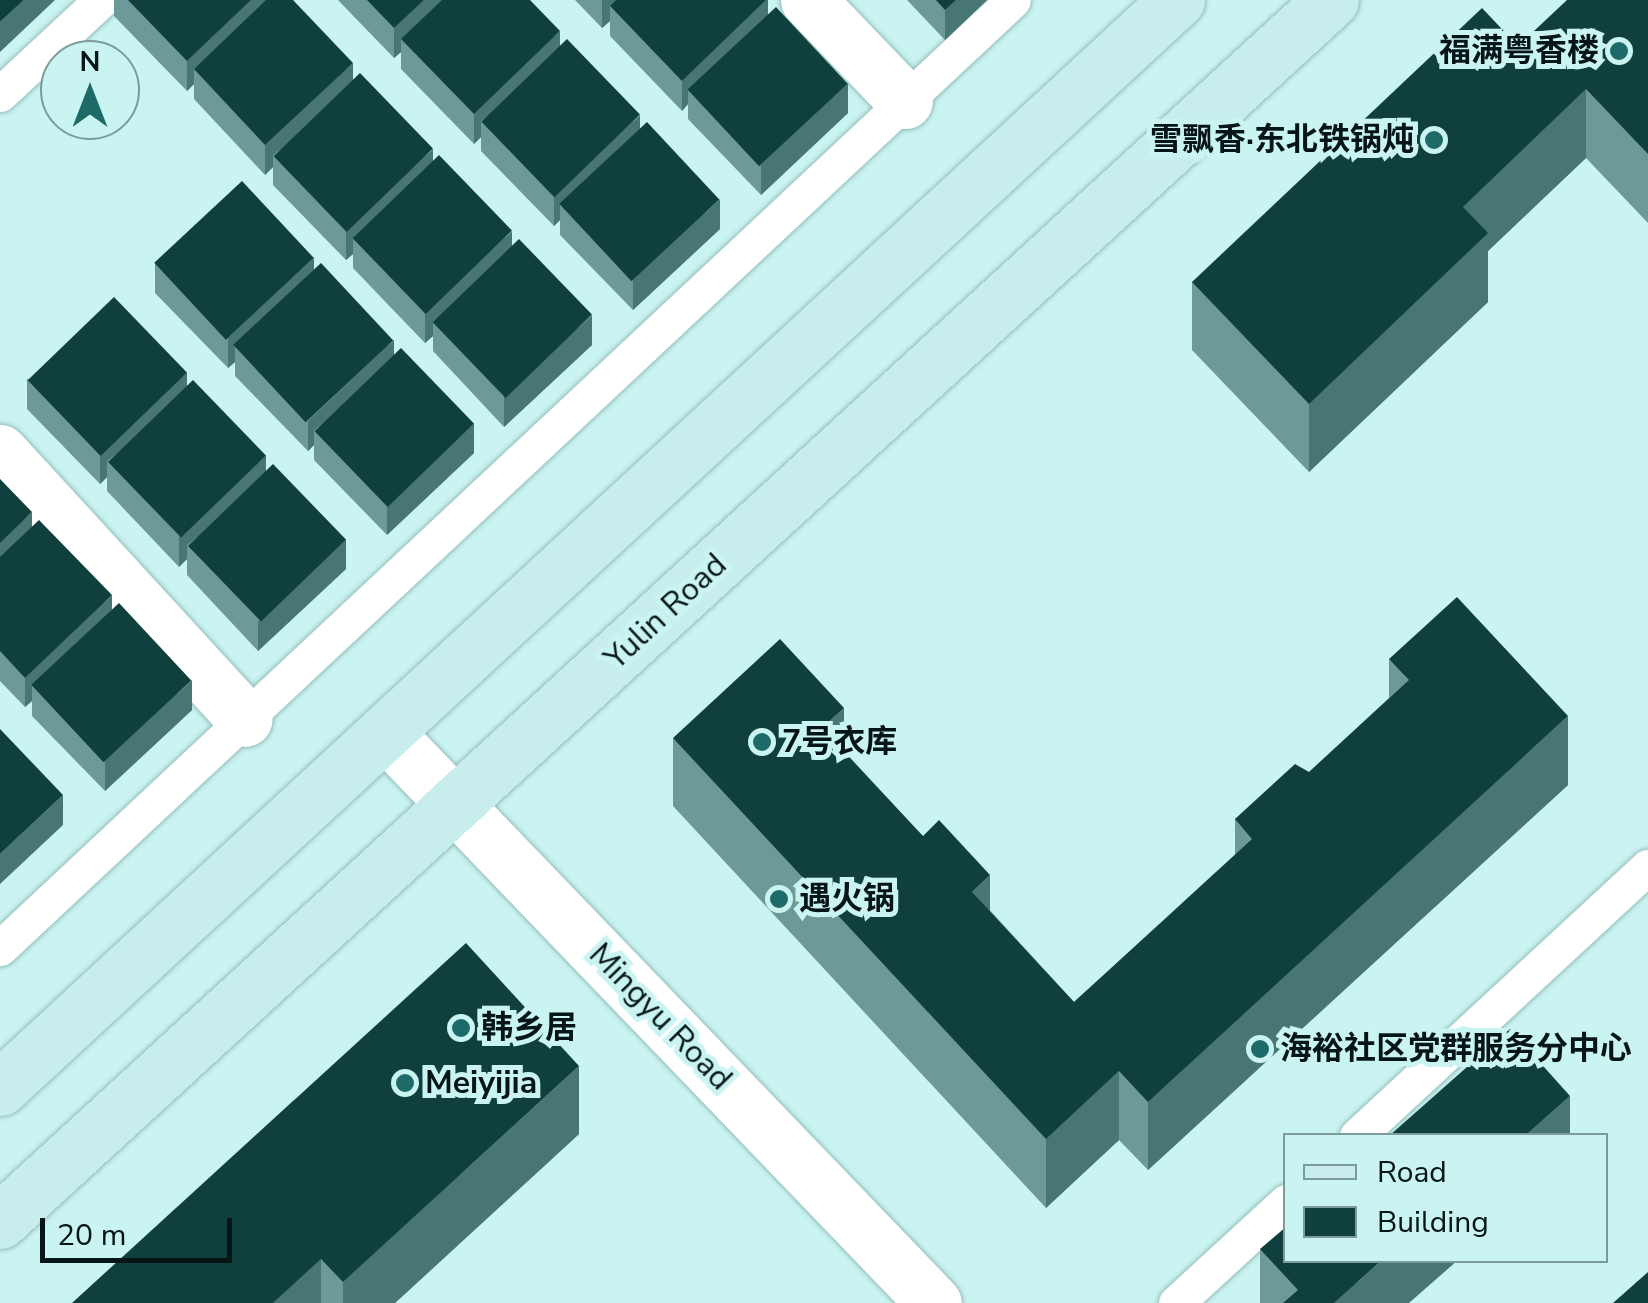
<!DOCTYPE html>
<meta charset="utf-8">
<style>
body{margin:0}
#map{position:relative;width:1648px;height:1303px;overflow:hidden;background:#caf4f2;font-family:"Nunito Sans","Noto Sans SC",sans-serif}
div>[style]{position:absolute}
.roads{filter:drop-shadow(0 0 2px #94bdbb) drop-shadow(0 0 2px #94bdbb)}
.service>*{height:35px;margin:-17.5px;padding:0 17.5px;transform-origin:17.5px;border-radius:17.5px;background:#fff}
.minor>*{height:55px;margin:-27.5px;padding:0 27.5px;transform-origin:27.5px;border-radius:27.5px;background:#fff}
.tertiary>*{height:55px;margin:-27.5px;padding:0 27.5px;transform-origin:27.5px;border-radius:27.5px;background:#fff}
.secondary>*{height:55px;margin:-27.5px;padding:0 27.5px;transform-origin:27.5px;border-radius:27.5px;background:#c7eeed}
.wall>*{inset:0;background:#6d9a98}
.shaded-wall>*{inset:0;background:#487674}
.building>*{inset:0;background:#10403e;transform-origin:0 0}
.dots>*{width:28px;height:28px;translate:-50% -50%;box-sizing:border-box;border:5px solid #caf4f2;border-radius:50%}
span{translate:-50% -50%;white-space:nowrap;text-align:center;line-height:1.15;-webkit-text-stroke:10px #caf4f2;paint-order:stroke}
.poi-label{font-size:32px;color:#061616;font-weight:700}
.right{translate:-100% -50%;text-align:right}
.left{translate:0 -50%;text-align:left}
.street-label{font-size:32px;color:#061616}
.legend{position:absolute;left:1283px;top:1133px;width:325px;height:130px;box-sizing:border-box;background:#caf4f2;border:2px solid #7c9b9a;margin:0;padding:12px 18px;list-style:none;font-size:30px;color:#061616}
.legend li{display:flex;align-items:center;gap:20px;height:50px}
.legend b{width:50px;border:2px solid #7c9b9a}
.north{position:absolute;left:40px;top:40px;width:100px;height:100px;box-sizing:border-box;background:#caf4f2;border:2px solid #7c9b9a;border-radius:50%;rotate:0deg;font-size:28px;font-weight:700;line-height:40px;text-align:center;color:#061616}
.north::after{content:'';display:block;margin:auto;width:35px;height:45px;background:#1e6a68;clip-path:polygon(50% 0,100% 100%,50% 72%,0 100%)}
.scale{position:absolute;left:40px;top:1218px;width:192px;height:45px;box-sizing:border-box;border:5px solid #061616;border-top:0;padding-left:12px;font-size:30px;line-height:35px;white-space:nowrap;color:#061616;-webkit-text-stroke:8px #caf4f2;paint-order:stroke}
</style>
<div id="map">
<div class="roads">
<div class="service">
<div style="left:0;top:94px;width:138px;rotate:-42.9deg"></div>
<div style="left:0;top:948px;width:1387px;rotate:-43.1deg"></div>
<div style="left:1357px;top:1136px;width:396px;rotate:-42.8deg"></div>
<div style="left:1176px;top:1303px;width:149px;rotate:-42.6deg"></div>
</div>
<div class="minor">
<div style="left:808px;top:0;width:140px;rotate:46.2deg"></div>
<div style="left:0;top:452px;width:362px;rotate:47.5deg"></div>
</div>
<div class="tertiary">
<div style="left:385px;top:732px;width:792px;rotate:46.13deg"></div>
</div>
<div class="secondary">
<div style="left:0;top:1088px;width:1603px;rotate:-42.75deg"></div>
<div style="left:0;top:1221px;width:1806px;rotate:-42.53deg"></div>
</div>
</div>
<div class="wall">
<div style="clip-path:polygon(114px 0,293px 0,353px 79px,512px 245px,592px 345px,504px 427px,433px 351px,433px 336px,425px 343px,353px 268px,353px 254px,346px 260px,273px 185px,273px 167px,265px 175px,194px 99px,194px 84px,187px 91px,114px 16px)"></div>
<div style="clip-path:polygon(338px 0,530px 0,560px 45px,640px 129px,720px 229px,633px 310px,560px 235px,560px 220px,554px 226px,481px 151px,481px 137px,474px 144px,401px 69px,401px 52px,394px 58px)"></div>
<div style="clip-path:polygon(575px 0,768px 0,768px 14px,848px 113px,761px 195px,688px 119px,688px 104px,682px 111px,610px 36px,610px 21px,602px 28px)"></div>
<div style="clip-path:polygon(907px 0,987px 0,945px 40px)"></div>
<div style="clip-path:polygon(1648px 0,1648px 223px,1586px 158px,1488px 251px,1488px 302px,1309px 472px,1192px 350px,1192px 282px,1518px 46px)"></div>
<div style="clip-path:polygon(155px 263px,314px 270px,394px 354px,474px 453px,387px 535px,314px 460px,314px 445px,308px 451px,235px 376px,235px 362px,228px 368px,155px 293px)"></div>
<div style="clip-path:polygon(27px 379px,187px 386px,266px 470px,346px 569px,258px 651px,187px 575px,187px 559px,179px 567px,107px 491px,107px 477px,100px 484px,27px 409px)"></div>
<div style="clip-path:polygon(0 479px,32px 526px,112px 610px,192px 710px,105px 791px,32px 716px,32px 701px,25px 707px,0 681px)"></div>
<div style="clip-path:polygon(1389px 659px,1568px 785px,1148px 1170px,1119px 1140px,1046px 1208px,673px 806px,673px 738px,844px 751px,1074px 1002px,1235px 856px,1235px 819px,1309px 772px,1389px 698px)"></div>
<div style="clip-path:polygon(579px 1134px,395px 1303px,72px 1303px)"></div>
<div style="clip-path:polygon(1260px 1249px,1409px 1303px,1260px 1303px)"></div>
</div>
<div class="shaded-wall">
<div style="clip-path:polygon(24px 0,55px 0,0 52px,0 22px)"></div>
<div style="clip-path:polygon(251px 0,273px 0,194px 69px,194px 84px,187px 91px,187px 61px)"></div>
<div style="clip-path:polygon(424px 0,456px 0,401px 39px,401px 52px,394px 58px,394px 28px)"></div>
<div style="clip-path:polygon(602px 0,632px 0,610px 6px,610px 21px,602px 28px)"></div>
<div style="clip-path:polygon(766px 0,768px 0,768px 28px,688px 90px,688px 104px,682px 111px,682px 81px)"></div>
<div style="clip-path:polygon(956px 0,987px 0,945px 40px,945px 10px)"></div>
<div style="clip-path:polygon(560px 31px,560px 61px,481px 121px,481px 137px,474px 144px,474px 114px)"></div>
<div style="clip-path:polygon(353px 63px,353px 93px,273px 155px,273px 167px,265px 175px,265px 145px)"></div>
<div style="clip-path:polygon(848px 83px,848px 113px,761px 195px,761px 165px)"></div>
<div style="clip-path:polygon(1586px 89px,1586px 158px,1488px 251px,1488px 302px,1309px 472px,1309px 404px,1463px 207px)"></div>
<div style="clip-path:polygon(640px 115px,640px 145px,560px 205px,560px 220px,554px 226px,554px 196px)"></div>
<div style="clip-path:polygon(433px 149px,433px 179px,353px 238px,353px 254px,346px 260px,346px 230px)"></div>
<div style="clip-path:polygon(720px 199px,720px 229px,633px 310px,633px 280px)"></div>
<div style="clip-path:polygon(512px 231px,512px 261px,433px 322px,433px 336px,425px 343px,425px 313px)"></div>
<div style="clip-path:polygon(314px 257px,314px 287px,235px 346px,235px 362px,228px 368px,228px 338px)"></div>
<div style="clip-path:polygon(592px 315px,592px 345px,504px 427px,504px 397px)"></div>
<div style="clip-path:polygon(394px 340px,394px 369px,314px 430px,314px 445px,308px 451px,308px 421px)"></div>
<div style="clip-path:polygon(187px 372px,187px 402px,107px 461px,107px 477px,100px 484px,100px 454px)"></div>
<div style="clip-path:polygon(474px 423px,474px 453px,387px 535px,387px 505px)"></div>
<div style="clip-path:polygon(266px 455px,266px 485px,187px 545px,187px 559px,179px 567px,179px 537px)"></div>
<div style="clip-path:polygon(32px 512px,32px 542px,0 573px,0 543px)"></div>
<div style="clip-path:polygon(346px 539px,346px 569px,258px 651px,258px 621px)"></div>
<div style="clip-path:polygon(112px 595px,112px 625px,32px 686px,32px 701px,25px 707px,25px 678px)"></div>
<div style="clip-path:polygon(192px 680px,192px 710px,105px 791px,105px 761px)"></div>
<div style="clip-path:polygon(844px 708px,844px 776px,822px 728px)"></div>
<div style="clip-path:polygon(1568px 716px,1568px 785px,1148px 1170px,1148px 1102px)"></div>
<div style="clip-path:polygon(63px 795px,63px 825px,0 884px,0 854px)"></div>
<div style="clip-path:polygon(990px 875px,990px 944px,972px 892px)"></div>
<div style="clip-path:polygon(579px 1066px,579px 1134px,395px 1303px,343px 1303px,343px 1282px)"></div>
<div style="clip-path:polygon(1119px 1071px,1119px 1140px,1046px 1208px,1046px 1139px)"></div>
<div style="clip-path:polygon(1570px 1096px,1570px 1136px,1525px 1136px)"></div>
<div style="clip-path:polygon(321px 1259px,321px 1303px,273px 1303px)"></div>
<div style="clip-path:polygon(1382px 1260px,1458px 1260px,1409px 1303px,1334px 1303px)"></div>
</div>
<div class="building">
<div style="clip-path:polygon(0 0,24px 0,0 22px)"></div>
<div style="clip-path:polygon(128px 0,251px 0,187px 61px)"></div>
<div style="clip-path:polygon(266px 0,293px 0,353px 63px,265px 145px,194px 69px)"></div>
<div style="clip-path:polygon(367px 0,424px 0,394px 28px)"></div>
<div style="clip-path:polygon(442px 0,530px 0,560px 31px,474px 114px,401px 39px)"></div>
<div style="clip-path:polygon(616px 0,766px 0,682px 81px,610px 6px)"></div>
<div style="clip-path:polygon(936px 0,956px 0,945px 10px)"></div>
<div style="clip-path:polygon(1567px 0,1648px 0,1648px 154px,1586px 89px,1463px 207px,1488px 233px,1309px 404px,1192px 282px,1482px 8px,1518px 46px)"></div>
<div style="left:776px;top:7px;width:105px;height:121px;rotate:47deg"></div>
<div style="left:567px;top:39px;width:105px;height:119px;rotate:46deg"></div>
<div style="left:360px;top:73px;width:105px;height:120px;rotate:46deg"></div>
<div style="left:647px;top:122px;width:106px;height:120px;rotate:47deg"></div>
<div style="left:439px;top:155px;width:105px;height:120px;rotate:46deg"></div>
<div style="left:242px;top:181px;width:105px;height:120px;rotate:47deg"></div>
<div style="left:519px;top:239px;width:105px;height:120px;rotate:46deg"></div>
<div style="left:321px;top:263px;width:106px;height:120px;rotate:47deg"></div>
<div style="left:114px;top:297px;width:105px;height:120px;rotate:46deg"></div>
<div style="left:401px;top:348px;width:105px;height:120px;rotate:46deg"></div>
<div style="left:193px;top:380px;width:105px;height:118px;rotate:46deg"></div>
<div style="left:273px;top:464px;width:105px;height:118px;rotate:46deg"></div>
<div style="clip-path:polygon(0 479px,32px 512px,0 543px)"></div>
<div style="clip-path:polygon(39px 520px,112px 595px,25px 678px,0 651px,0 557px)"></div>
<div style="clip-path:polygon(1457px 597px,1568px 716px,1148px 1102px,1119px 1071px,1046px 1139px,673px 738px,780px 639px,844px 708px,822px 728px,923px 836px,939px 820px,990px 875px,972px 892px,1074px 1002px,1252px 839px,1235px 819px,1295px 764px,1309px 772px,1409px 680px,1389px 659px)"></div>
<div style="left:119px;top:603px;width:106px;height:120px;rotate:47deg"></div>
<div style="clip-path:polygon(0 729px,63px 795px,0 854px)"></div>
<div style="clip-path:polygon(466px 943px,579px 1066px,343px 1282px,321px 1259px,273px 1303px,72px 1303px)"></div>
<div style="clip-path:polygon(1510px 1029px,1570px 1096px,1525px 1136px,1389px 1136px)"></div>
<div style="clip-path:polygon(1286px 1227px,1286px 1260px,1382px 1260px,1334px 1303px,1283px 1303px,1298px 1290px,1260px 1249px)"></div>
<div style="clip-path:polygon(1648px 1272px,1648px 1303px,1613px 1303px)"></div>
</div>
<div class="dots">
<div style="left:1619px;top:51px;background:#1e6a68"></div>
<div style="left:1434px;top:140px;background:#1e6a68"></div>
<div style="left:762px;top:742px;background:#1e6a68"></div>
<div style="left:779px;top:899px;background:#1e6a68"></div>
<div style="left:461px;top:1028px;background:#1e6a68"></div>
<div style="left:1260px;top:1049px;background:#1e6a68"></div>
<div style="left:405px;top:1083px;background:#1e6a68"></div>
</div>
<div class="poi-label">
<span class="right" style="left:1599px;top:51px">福满粤香楼</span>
<span class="right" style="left:1414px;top:140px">雪飘香·东北铁锅炖</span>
<span class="left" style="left:782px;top:742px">7号衣库</span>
<span class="left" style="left:799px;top:899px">遇火锅</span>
<span class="left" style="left:481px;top:1028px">韩乡居</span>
<span class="left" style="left:1280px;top:1049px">海裕社区党群服务分中心</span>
<span class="left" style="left:425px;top:1083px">Meiyijia</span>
</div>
<div class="street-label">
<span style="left:666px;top:612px;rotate:-43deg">Yulin Road</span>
<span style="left:660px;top:1017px;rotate:46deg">Mingyu Road</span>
</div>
<ul class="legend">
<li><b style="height:12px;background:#c7eeed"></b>Road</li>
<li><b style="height:28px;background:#10403e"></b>Building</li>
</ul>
<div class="north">N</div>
<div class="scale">20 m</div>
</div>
